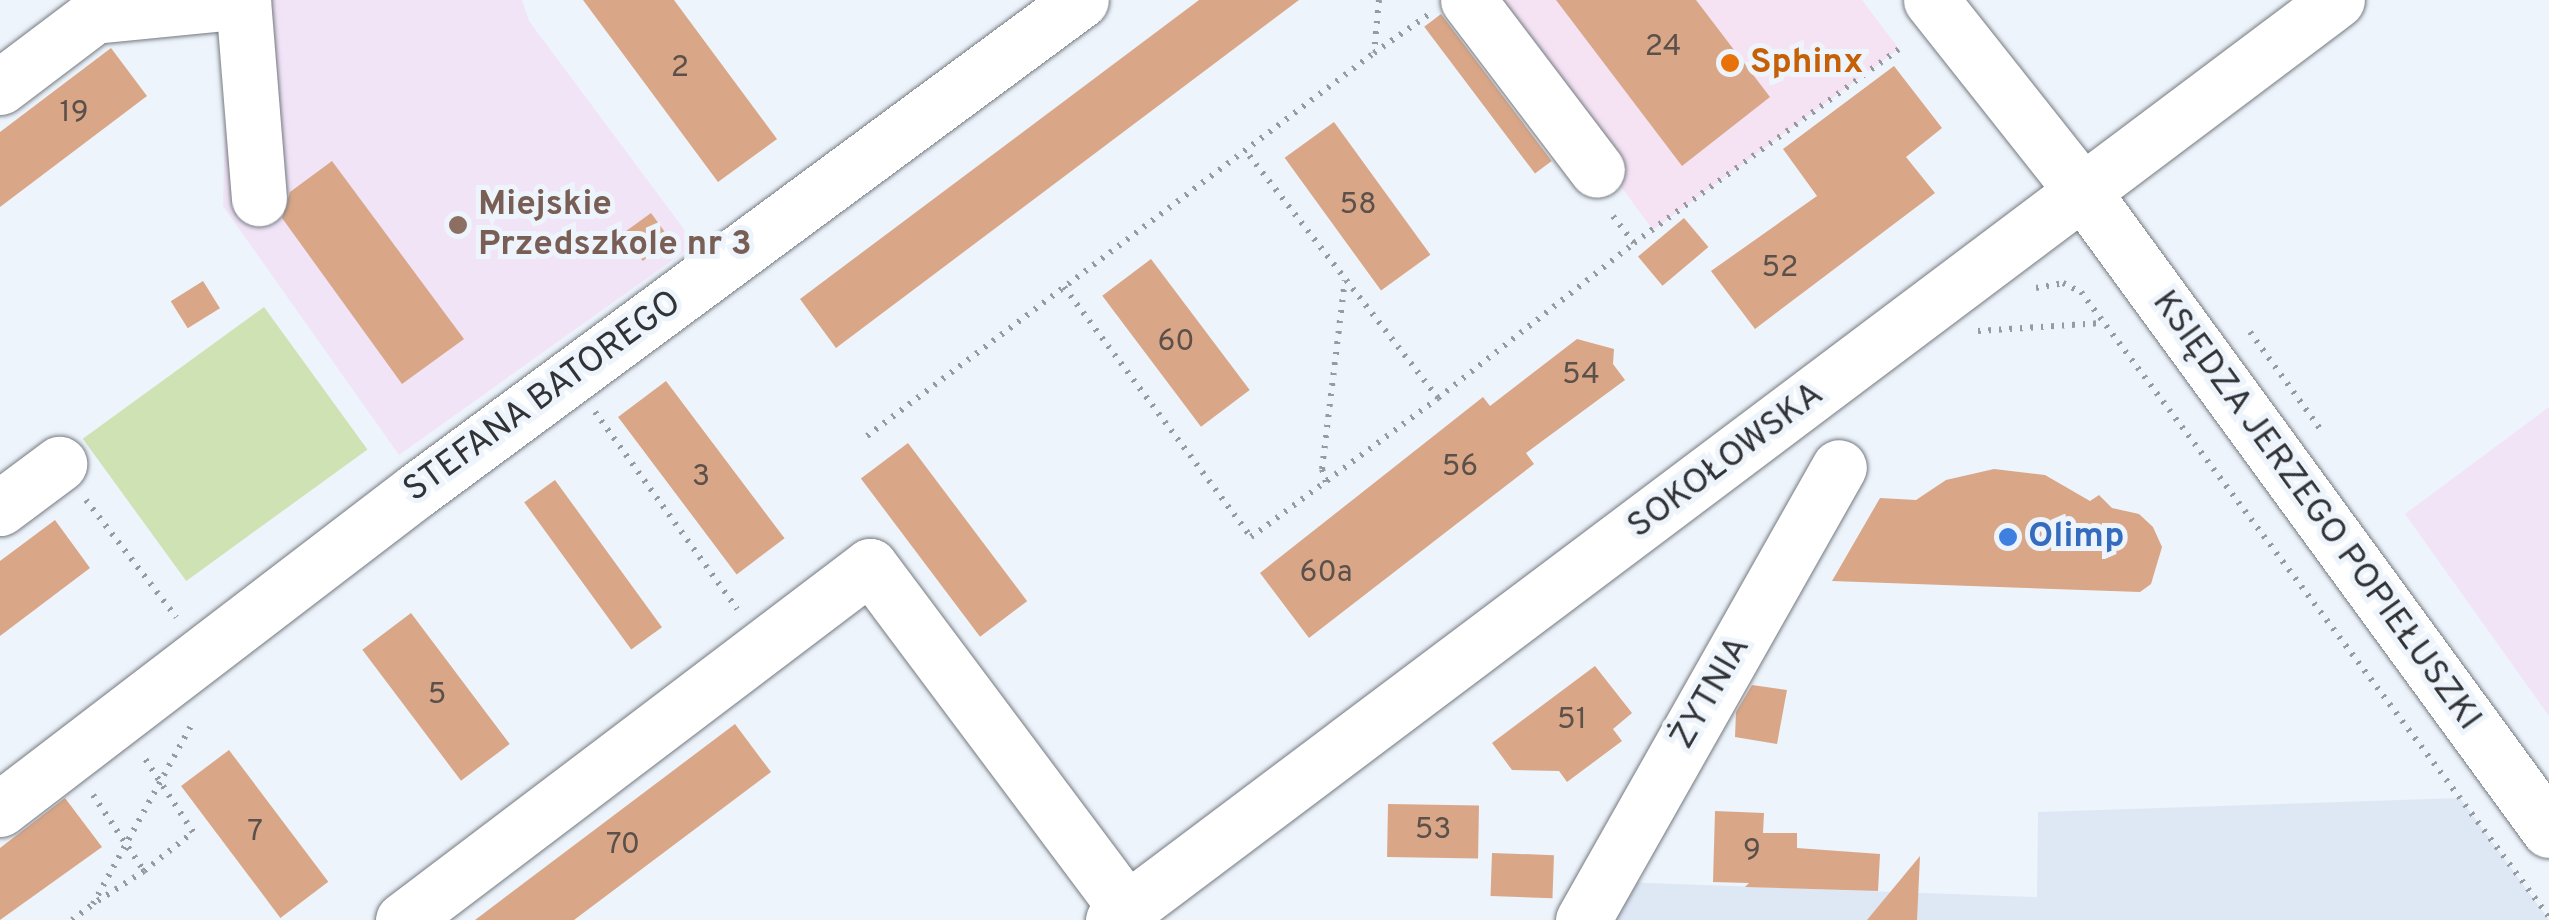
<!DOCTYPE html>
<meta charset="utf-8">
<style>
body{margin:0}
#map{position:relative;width:2549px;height:920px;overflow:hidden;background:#eef4fb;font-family:Overpass,sans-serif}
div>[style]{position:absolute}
.commercial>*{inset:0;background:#f5e3f4}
.built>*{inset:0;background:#dee8f5}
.education>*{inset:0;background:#f1e4f7}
.green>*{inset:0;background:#cfe2b4;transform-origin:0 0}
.building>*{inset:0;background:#d9a787;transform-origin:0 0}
.path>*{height:6px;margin-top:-3px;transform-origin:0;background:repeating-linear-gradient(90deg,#969ba0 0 2.5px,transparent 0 10.5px)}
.roads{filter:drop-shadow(0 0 2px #757a81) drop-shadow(0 0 2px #757a81)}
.minor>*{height:55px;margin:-27.5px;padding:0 27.5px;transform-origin:27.5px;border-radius:27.5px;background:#fff}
.dots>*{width:28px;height:28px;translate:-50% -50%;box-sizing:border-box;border:5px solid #eef4fb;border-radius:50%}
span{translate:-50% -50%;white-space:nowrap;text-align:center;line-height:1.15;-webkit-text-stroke:10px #eef4fb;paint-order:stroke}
.number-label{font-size:30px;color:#5b504a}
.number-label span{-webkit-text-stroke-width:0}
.food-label{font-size:35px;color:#c56008;font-weight:700}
.left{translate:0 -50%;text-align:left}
.education-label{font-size:35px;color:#785e54;font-weight:700}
.street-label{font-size:35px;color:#313336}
.shop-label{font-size:35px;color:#366cbe;font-weight:700}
</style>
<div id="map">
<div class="commercial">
<div style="clip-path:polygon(1483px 0,1862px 0,1899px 49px,1653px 230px)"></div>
</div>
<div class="built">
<div style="clip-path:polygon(2460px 798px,2549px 920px,1603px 920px,1622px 882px,2037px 897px,2038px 812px)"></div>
</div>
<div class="education">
<div style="clip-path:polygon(264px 0,522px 0,529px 21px,695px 244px,399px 455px,223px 206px,226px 71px)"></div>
<div style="clip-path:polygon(2549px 407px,2549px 716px,2405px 514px)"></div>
</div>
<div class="green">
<div style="left:264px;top:307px;width:176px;height:224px;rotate:54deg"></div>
</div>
<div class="building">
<div style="clip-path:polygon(583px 0,674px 0,777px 139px,718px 182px)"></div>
<div style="clip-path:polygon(1199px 0,1299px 0,836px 348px,800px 299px)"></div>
<div style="clip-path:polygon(1556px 0,1696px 0,1770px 97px,1682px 166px)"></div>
<div style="left:1441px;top:14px;width:184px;height:21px;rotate:53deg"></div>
<div style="clip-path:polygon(111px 48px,147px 96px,0 207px,0 132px)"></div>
<div style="clip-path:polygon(1894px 66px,1942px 128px,1906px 157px,1935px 193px,1755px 329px,1711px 271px,1817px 196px,1783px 149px)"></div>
<div style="left:1334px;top:122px;width:164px;height:61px;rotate:54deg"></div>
<div style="clip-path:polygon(332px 161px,464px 339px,402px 384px,282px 218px,290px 192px)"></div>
<div style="left:651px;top:213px;width:34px;height:35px;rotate:54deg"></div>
<div style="left:1684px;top:218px;width:38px;height:60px;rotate:50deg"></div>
<div style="left:1151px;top:259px;width:164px;height:61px;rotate:53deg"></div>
<div style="left:203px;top:281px;width:32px;height:38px;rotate:58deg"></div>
<div style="clip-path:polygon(1577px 339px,1614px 349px,1613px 364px,1625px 380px,1526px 453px,1534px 464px,1309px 638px,1260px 573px,1483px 397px,1490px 406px)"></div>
<div style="left:666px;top:381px;width:197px;height:60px;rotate:53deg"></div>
<div style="left:908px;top:443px;width:198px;height:59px;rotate:53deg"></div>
<div style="clip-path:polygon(1994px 469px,2045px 475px,2090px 501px,2099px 495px,2112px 508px,2139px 514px,2153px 527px,2162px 547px,2151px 584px,2140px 592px,1832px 581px,1880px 498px,1916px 500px,1946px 480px)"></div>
<div style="left:555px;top:480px;width:182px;height:38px;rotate:54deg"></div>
<div style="clip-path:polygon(55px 520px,90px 568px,0 636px,0 561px)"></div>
<div style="left:411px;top:613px;width:164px;height:61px;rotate:53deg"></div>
<div style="clip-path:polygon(1595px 666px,1632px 713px,1613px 729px,1622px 741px,1567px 782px,1559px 771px,1512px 770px,1492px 743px)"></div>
<div style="clip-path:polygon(1752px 685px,1787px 690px,1777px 744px,1735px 737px,1736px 712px)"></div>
<div style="clip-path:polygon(735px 724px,771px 772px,574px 920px,475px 920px)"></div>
<div style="left:229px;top:750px;width:165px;height:60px;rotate:53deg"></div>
<div style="clip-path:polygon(65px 798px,102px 847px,0 920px,0 848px)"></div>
<div style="left:1388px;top:804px;width:91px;height:53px;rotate:1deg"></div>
<div style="clip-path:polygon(1715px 811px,1764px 813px,1763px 833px,1797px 833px,1797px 848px,1880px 854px,1878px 891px,1745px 887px,1749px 883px,1713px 882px)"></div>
<div style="left:1492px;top:853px;width:62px;height:43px;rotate:2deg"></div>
<div style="clip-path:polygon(1920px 856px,1917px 920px,1867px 920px)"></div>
</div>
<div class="path">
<div style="left:1379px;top:0;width:53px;rotate:95.4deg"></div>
<div style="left:1374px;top:53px;width:66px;rotate:-35.1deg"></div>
<div style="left:1634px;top:243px;width:328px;rotate:-36.2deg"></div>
<div style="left:1064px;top:287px;width:312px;rotate:53.2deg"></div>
<div style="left:1251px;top:537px;width:233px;rotate:-36.6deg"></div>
<div style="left:1438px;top:398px;width:314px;rotate:-127.9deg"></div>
<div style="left:2036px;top:288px;width:27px;rotate:-10deg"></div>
<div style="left:2063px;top:283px;width:20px;rotate:27deg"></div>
<div style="left:2081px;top:292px;width:781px;rotate:53.17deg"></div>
<div style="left:1978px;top:331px;width:124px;rotate:-3.7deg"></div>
<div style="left:2250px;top:332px;width:125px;rotate:54.1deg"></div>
<div style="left:1438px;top:398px;width:250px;rotate:-38.3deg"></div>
<div style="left:1634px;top:243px;width:39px;rotate:-128deg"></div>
<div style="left:595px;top:412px;width:243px;rotate:54.2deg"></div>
<div style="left:867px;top:436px;width:635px;rotate:-37.07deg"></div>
<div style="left:1326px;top:482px;width:14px;rotate:-107deg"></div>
<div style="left:1322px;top:469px;width:190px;rotate:-83.1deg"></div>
<div style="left:86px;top:500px;width:148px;rotate:52.4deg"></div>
<div style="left:93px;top:795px;width:92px;rotate:56.1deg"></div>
<div style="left:144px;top:871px;width:63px;rotate:-38.5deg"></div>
<div style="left:193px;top:832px;width:93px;rotate:-123.2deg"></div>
<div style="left:144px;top:871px;width:61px;rotate:147.1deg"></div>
<div style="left:93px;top:904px;width:203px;rotate:-61.2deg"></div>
<div style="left:72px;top:920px;width:26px;rotate:-37deg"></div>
</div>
<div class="roads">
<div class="minor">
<div style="left:243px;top:0;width:199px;rotate:85.4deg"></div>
<div style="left:1468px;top:0;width:213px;rotate:52.8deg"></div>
<div style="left:1931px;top:0;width:245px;rotate:51.6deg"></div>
<div style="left:2083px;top:192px;width:790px;rotate:53.86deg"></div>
<div style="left:0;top:87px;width:118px;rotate:-37.1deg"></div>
<div style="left:94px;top:16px;width:150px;rotate:-5.7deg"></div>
<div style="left:0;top:508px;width:74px;rotate:-36.7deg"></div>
<div style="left:0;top:809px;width:525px;rotate:-37.42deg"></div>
<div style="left:417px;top:490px;width:825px;rotate:-36.43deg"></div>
<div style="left:403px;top:920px;width:586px;rotate:-37.16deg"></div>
<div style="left:870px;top:566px;width:429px;rotate:53.2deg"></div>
<div style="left:1113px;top:920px;width:1531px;rotate:-36.93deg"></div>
<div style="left:1583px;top:920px;width:520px;rotate:-60.53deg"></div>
</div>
</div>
<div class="dots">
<div style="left:1730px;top:63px;background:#e8710a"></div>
<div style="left:458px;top:225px;background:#8d6e63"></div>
<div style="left:2008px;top:537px;background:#3f7fe0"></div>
</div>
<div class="number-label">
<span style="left:1663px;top:48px">24</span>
<span style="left:680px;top:69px">2</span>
<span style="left:74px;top:114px">19</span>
<span style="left:1358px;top:206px">58</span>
<span style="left:1780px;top:269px">52</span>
<span style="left:1176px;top:343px">60</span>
<span style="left:1581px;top:376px">54</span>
<span style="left:1460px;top:468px">56</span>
<span style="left:701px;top:478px">3</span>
<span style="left:1326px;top:574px">60a</span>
<span style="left:437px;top:696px">5</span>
<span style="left:1572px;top:721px">51</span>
<span style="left:1433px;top:831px">53</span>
<span style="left:255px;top:833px">7</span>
<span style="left:623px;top:846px">70</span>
<span style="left:1752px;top:852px">9</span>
</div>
<div class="food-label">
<span class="left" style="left:1750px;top:63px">Sphinx</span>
</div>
<div class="education-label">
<span class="left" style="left:478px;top:225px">Miejskie<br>Przedszkole nr 3</span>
</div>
<div class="street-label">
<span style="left:543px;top:397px;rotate:-36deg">STEFANA BATOREGO</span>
<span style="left:1726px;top:461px;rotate:-37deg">SOKOŁOWSKA</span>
<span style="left:2316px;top:511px;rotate:54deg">KSIĘDZA JERZEGO POPIEŁUSZKI</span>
<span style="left:1711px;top:693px;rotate:-60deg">ŻYTNIA</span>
</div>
<div class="shop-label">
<span class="left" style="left:2028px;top:537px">Olimp</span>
</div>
</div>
